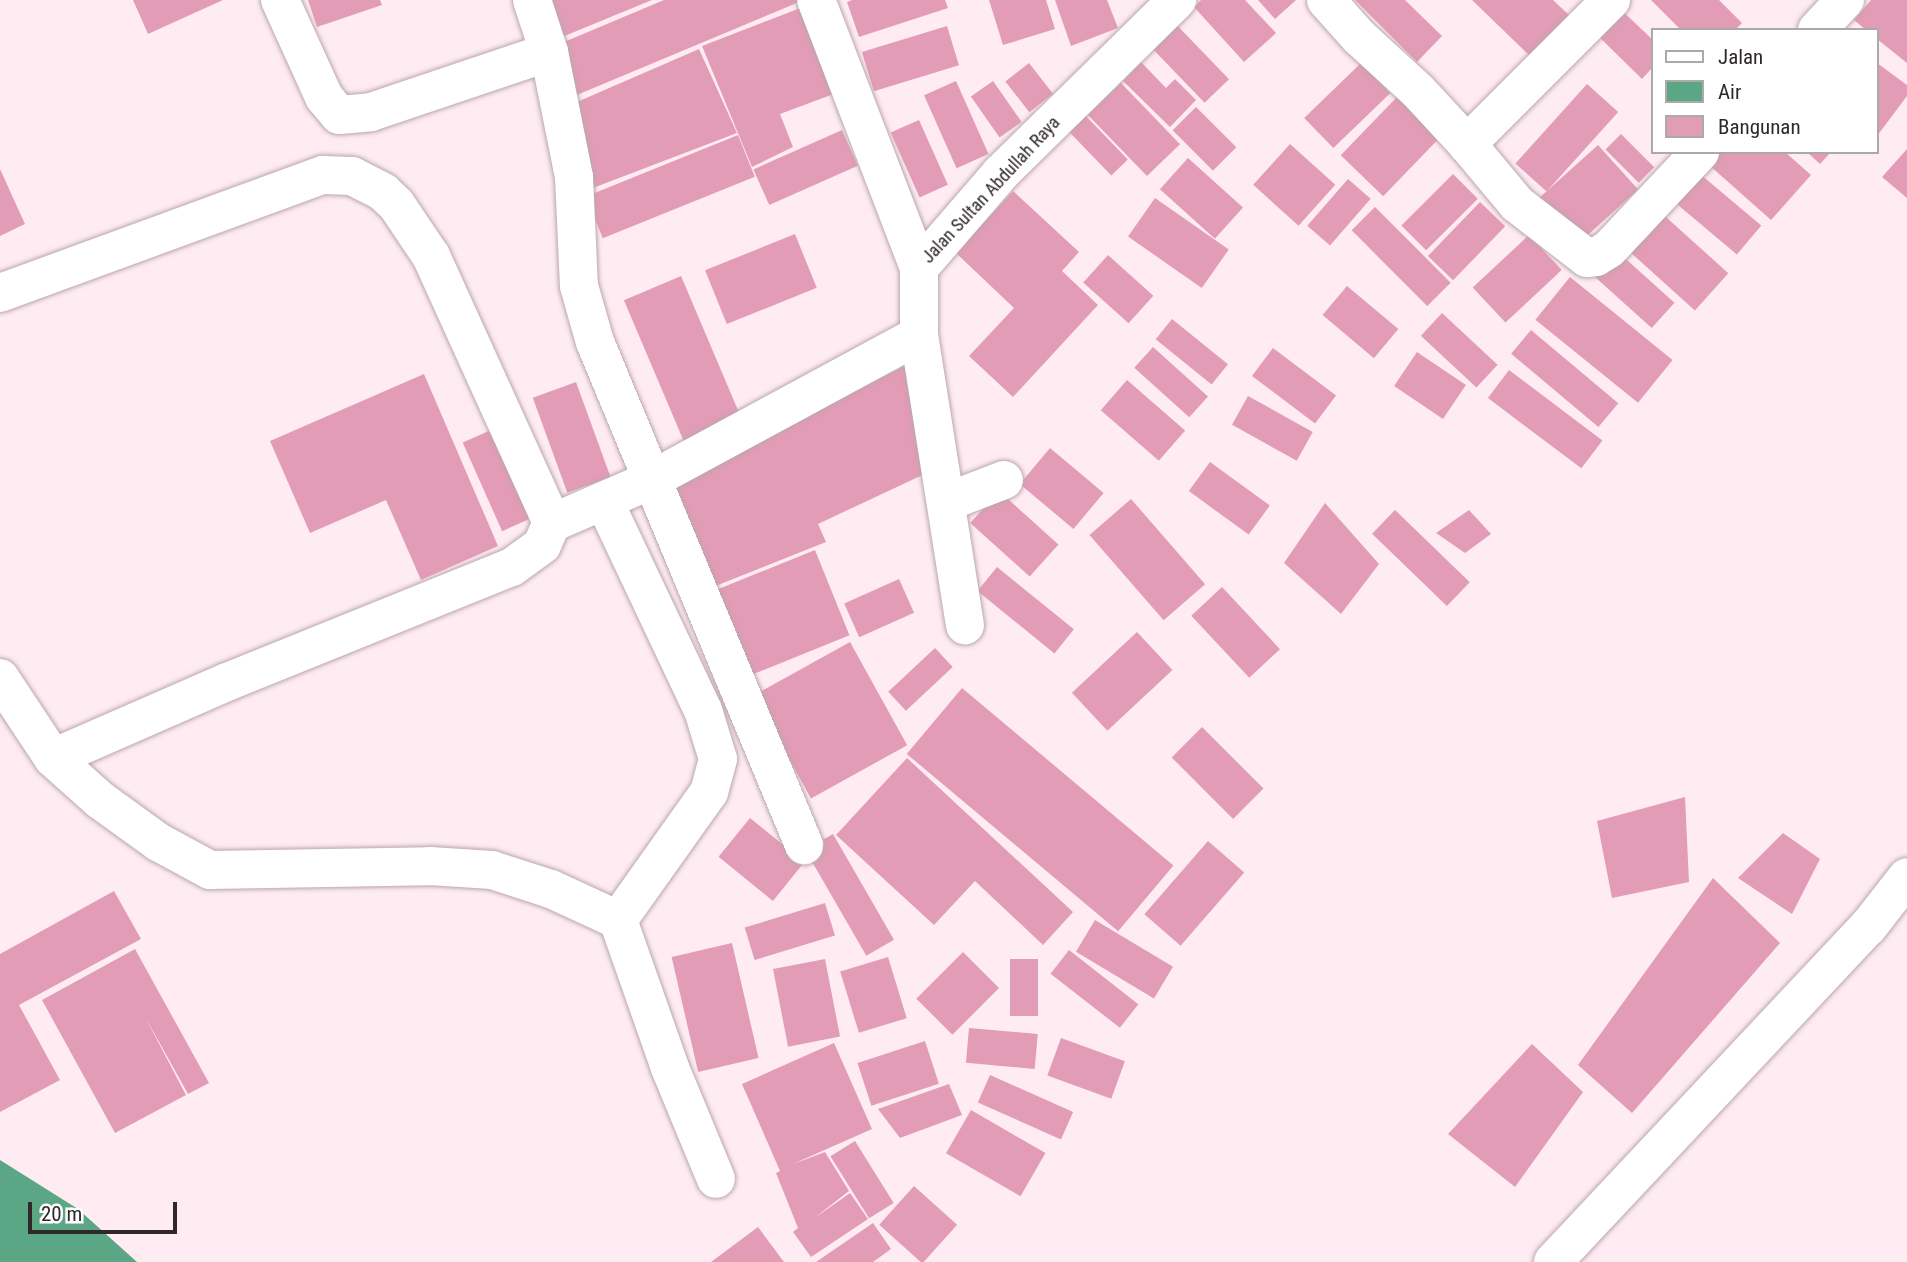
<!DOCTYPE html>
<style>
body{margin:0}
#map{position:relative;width:1907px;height:1262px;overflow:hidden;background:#feecf2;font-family:"Roboto Condensed",sans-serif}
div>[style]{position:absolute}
.water>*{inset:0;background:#5ba685}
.building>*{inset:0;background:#e39cb6;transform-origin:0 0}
.roads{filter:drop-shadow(0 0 2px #bba6ad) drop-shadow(0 0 2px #bba6ad)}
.minor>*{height:38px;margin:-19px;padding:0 19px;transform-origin:19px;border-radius:19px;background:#fff}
span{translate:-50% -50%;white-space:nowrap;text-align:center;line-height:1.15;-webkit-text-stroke:7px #fff;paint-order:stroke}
.street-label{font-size:18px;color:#2f272a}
.legend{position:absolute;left:1651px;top:28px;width:228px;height:126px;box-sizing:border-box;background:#fff;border:2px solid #aca9aa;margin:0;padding:9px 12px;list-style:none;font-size:21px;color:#2f272a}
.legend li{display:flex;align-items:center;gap:14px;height:35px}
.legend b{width:35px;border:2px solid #aca9aa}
.scale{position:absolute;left:28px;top:1202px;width:149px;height:32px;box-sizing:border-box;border:4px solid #2f272a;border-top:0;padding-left:9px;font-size:21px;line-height:24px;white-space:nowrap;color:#2f272a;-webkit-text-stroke:5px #fff;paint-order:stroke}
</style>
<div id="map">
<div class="water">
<div style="clip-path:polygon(0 1160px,78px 1209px,137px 1262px,0 1262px)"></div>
</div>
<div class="building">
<div style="clip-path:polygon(133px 0,223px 0,148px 34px)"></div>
<div style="clip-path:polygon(308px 0,380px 0,382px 5px,317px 27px)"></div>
<div style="clip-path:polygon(547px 0,652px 0,562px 37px)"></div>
<div style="clip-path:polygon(664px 0,804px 0,572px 97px,564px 42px)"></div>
<div style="clip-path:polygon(852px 0,945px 0,948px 8px,859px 37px,847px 2px)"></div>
<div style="clip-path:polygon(989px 0,1046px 0,1055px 29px,1003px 45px)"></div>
<div style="clip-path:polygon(1055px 0,1107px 0,1118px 28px,1071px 46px)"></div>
<div style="clip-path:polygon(1201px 0,1245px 0,1276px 33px,1244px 62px,1194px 7px)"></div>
<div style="clip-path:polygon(1258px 0,1296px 0,1275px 19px)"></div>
<div style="clip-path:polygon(1355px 0,1405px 0,1442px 36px,1417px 62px)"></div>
<div style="clip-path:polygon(1472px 0,1553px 0,1570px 16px,1531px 57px)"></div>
<div style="clip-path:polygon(1651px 0,1719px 0,1742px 23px,1735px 30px,1681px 30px)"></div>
<div style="clip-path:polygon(1871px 0,1907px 0,1907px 63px,1877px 39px,1877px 30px,1866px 30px,1854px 20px)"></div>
<div style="clip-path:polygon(1616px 5px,1653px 40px,1653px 67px,1642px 79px,1592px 30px)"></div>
<div style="clip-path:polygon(803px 7px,839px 92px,780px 114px,793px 147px,752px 167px,702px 46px)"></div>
<div style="left:1170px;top:18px;width:85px;height:34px;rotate:46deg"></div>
<div style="left:947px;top:26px;width:41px;height:89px;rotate:73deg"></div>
<div style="clip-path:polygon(699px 49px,737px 133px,585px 191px,570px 105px)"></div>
<div style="clip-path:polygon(1141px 62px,1166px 88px,1175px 79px,1196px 100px,1170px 127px,1123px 81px)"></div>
<div style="left:1029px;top:63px;width:39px;height:30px;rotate:52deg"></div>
<div style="left:1361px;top:63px;width:42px;height:79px;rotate:46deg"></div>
<div style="clip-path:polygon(1877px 63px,1907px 85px,1907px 96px,1877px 136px)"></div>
<div style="left:956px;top:81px;width:80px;height:35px;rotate:66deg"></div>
<div style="left:993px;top:81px;width:50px;height:27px;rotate:55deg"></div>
<div style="left:1121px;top:83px;width:85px;height:46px;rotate:46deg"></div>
<div style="left:1587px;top:84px;width:42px;height:107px;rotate:42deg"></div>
<div style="left:1397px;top:97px;width:59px;height:81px;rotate:44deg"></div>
<div style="left:1196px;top:107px;width:57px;height:33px;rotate:45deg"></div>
<div style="left:1082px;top:112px;width:66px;height:23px;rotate:46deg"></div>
<div style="left:919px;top:120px;width:71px;height:31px;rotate:66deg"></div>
<div style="left:842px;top:130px;width:39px;height:97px;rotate:66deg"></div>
<div style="left:1621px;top:134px;width:47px;height:22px;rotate:45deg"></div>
<div style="left:738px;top:135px;width:45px;height:164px;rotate:68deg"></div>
<div style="left:1290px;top:144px;width:61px;height:55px;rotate:42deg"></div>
<div style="left:1598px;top:145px;width:60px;height:82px;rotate:48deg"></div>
<div style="clip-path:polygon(1907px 149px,1907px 198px,1882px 177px)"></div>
<div style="clip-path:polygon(1720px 152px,1785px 152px,1811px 175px,1771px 220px,1709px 165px)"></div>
<div style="clip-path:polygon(1807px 152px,1831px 152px,1820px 164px)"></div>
<div style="left:1188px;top:158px;width:74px;height:42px;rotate:42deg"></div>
<div style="clip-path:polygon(0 169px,25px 224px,0 236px)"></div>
<div style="left:1453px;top:174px;width:35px;height:73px;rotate:45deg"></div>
<div style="left:1700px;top:174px;width:80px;height:38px;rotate:40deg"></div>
<div style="left:1348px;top:179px;width:30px;height:62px;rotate:41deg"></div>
<div style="clip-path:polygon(1013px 191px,1079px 252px,1062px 271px,1098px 305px,1013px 397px,969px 356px,1014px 308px,956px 253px)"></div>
<div style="left:1155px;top:198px;width:90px;height:47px;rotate:35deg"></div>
<div style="left:1480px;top:202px;width:35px;height:75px;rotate:44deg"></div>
<div style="left:1375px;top:207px;width:107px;height:33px;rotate:45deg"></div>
<div style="left:1657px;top:209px;width:96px;height:50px;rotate:42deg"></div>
<div style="left:795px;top:234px;width:58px;height:97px;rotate:68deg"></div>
<div style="left:1529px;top:235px;width:48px;height:77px;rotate:47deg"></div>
<div style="left:1618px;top:252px;width:76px;height:34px;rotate:42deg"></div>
<div style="left:1108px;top:255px;width:61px;height:37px;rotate:42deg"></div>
<div style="left:681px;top:276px;width:154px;height:62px;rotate:67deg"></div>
<div style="left:1570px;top:277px;width:132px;height:55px;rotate:39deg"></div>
<div style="left:1347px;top:286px;width:67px;height:38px;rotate:40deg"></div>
<div style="left:1442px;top:313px;width:76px;height:31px;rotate:43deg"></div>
<div style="left:1172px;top:319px;width:72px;height:26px;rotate:39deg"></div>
<div style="left:1531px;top:330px;width:114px;height:31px;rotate:40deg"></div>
<div style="left:1153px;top:347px;width:74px;height:28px;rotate:42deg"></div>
<div style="left:1273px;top:348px;width:79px;height:35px;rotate:37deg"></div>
<div style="left:1417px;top:352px;width:59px;height:41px;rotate:34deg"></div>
<div style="clip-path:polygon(911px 363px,931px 471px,818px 524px,826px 542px,708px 589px,667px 482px)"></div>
<div style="left:1509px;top:370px;width:117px;height:35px;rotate:37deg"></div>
<div style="clip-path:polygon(424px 374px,498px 546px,421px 580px,386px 500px,310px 533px,270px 441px)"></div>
<div style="left:1127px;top:380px;width:77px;height:40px;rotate:41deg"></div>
<div style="left:576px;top:382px;width:101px;height:46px;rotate:70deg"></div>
<div style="left:1248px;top:396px;width:74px;height:33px;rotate:29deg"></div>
<div style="left:491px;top:430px;width:97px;height:31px;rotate:66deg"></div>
<div style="left:1050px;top:448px;width:70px;height:47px;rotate:40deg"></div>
<div style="left:1210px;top:462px;width:74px;height:36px;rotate:36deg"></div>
<div style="left:999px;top:491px;width:80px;height:43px;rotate:42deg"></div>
<div style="left:1131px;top:499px;width:113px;height:55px;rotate:49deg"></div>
<div style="clip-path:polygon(1325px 503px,1379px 564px,1341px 614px,1284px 563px)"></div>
<div style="left:1395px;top:510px;width:104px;height:33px;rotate:44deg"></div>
<div style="clip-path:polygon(1469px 510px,1491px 534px,1465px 553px,1436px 533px)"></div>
<div style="left:815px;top:550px;width:92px;height:112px;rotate:68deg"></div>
<div style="left:997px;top:567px;width:99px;height:31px;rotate:39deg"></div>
<div style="left:899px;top:579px;width:37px;height:60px;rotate:66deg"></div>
<div style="left:1222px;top:587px;width:85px;height:42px;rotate:47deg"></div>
<div style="left:1137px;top:632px;width:52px;height:89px;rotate:47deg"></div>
<div style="left:850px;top:642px;width:118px;height:110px;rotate:61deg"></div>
<div style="left:935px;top:648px;width:26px;height:64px;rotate:47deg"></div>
<div style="left:962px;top:688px;width:276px;height:86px;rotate:40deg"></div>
<div style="left:1202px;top:727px;width:87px;height:43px;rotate:45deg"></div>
<div style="clip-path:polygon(907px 758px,1073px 912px,1043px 945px,975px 881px,934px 925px,836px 835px)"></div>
<div style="clip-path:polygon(1685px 797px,1689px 882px,1612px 898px,1597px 821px)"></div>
<div style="left:750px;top:818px;width:70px;height:50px;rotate:39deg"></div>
<div style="clip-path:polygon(1783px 833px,1820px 859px,1792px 914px,1738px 878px)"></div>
<div style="left:833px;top:834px;width:122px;height:32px;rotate:60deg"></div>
<div style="left:1208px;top:841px;width:48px;height:97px;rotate:41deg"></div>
<div style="clip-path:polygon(1713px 878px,1780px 943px,1632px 1113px,1578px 1065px)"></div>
<div style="clip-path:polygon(114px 891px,141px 939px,19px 1005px,60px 1080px,0 1112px,0 954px)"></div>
<div style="left:825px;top:903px;width:34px;height:84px;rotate:73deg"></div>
<div style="left:1095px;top:920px;width:91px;height:37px;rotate:31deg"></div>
<div style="left:732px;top:943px;width:118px;height:62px;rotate:77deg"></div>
<div style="clip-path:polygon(135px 949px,209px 1083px,188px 1094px,144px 1015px,186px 1095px,115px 1133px,42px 1000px)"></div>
<div style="left:1069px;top:950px;width:88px;height:30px;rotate:38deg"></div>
<div style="left:963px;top:952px;width:51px;height:66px;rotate:45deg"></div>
<div style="left:888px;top:957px;width:64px;height:50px;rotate:73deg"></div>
<div style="left:825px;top:959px;width:79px;height:53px;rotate:79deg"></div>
<div style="left:1010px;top:959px;width:28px;height:57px"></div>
<div style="left:969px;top:1028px;width:69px;height:35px;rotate:5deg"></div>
<div style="left:1061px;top:1038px;width:68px;height:40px;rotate:20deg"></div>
<div style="left:925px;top:1041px;width:45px;height:71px;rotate:72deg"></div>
<div style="clip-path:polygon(834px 1043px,872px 1129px,793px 1164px,825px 1152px,849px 1191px,813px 1219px,850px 1193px,868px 1219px,811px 1257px,793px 1232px,798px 1228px,776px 1173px,780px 1171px,742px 1084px)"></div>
<div style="clip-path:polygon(1532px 1044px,1583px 1092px,1515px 1187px,1448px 1134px)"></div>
<div style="left:990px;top:1075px;width:91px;height:30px;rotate:24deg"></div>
<div style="clip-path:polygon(949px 1084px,962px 1115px,900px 1138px,878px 1109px)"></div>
<div style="left:971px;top:1110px;width:86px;height:50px;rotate:30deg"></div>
<div style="left:855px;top:1141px;width:73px;height:29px;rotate:58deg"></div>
<div style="left:914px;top:1186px;width:58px;height:52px;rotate:42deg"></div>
<div style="clip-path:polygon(873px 1223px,891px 1249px,873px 1262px,816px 1262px)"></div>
<div style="clip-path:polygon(758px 1227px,784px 1262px,711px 1262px)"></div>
</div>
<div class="roads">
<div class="minor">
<div style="left:280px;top:0;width:107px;rotate:65.6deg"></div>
<div style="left:324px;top:97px;width:23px;rotate:50deg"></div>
<div style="left:339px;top:115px;width:32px;rotate:-5deg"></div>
<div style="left:371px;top:112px;width:188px;rotate:-18.6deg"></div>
<div style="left:532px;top:0;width:55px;rotate:71.9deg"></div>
<div style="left:549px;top:52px;width:127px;rotate:78.7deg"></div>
<div style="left:574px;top:177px;width:109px;rotate:87.4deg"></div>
<div style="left:579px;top:286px;width:58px;rotate:74.1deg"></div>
<div style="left:595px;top:342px;width:545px;rotate:67.44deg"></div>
<div style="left:1326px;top:0;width:50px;rotate:48.3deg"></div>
<div style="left:1359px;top:37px;width:80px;rotate:42.5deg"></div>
<div style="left:1418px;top:91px;width:72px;rotate:47.2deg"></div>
<div style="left:1611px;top:0;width:204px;rotate:135deg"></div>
<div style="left:1467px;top:144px;width:78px;rotate:50.2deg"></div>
<div style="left:1517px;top:204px;width:88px;rotate:37.6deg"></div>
<div style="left:1587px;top:258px;width:9px;rotate:-6deg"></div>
<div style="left:1596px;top:257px;width:15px;rotate:-32deg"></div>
<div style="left:1609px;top:249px;width:133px;rotate:-46.8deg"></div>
<div style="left:1817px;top:30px;width:41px;rotate:-47deg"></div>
<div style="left:919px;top:268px;width:125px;rotate:-49.2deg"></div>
<div style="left:1001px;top:173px;width:247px;rotate:-44.5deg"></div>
<div style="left:0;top:293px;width:344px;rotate:-20.1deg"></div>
<div style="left:323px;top:175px;width:29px;rotate:2deg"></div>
<div style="left:352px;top:176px;width:35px;rotate:27deg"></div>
<div style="left:383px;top:192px;width:18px;rotate:43deg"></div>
<div style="left:396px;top:204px;width:63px;rotate:56.1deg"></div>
<div style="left:431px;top:256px;width:293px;rotate:65.6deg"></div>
<div style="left:552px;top:523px;width:110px;rotate:-23.5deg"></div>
<div style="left:653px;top:479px;width:302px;rotate:-28.4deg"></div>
<div style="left:919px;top:335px;width:67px;rotate:-90deg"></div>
<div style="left:919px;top:268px;width:287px;rotate:-111deg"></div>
<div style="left:919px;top:335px;width:294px;rotate:81deg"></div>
<div style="left:604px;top:501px;width:231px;rotate:64.7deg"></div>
<div style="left:703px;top:710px;width:51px;rotate:73deg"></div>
<div style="left:718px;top:759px;width:34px;rotate:105deg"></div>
<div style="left:709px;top:792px;width:157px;rotate:125.4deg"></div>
<div style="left:618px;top:920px;width:157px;rotate:70.6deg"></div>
<div style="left:670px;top:1068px;width:120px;rotate:67.5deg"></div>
<div style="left:947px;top:502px;width:61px;rotate:-21.1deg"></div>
<div style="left:0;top:678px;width:96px;rotate:56.5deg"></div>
<div style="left:53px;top:758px;width:63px;rotate:41.8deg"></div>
<div style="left:100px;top:800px;width:72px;rotate:35.9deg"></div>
<div style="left:158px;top:842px;width:59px;rotate:28.3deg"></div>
<div style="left:210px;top:870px;width:220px;rotate:-1deg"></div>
<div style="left:430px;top:866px;width:62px;rotate:3.7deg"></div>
<div style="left:492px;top:870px;width:62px;rotate:17.9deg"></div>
<div style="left:551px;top:889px;width:74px;rotate:24.8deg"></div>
<div style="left:53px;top:758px;width:190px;rotate:-23.6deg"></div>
<div style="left:227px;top:682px;width:307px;rotate:-22deg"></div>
<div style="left:512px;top:567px;width:37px;rotate:-36deg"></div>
<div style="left:542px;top:545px;width:24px;rotate:-66deg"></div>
<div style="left:1553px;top:1262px;width:460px;rotate:-46.8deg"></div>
<div style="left:1868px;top:927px;width:63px;rotate:-52deg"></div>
</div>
</div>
<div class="street-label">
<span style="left:991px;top:190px;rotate:-47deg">Jalan Sultan Abdullah Raya</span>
</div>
<ul class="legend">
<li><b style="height:9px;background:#fff"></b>Jalan</li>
<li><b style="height:19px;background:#5ba685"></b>Air</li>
<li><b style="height:19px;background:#e39cb6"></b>Bangunan</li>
</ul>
<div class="scale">20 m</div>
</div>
